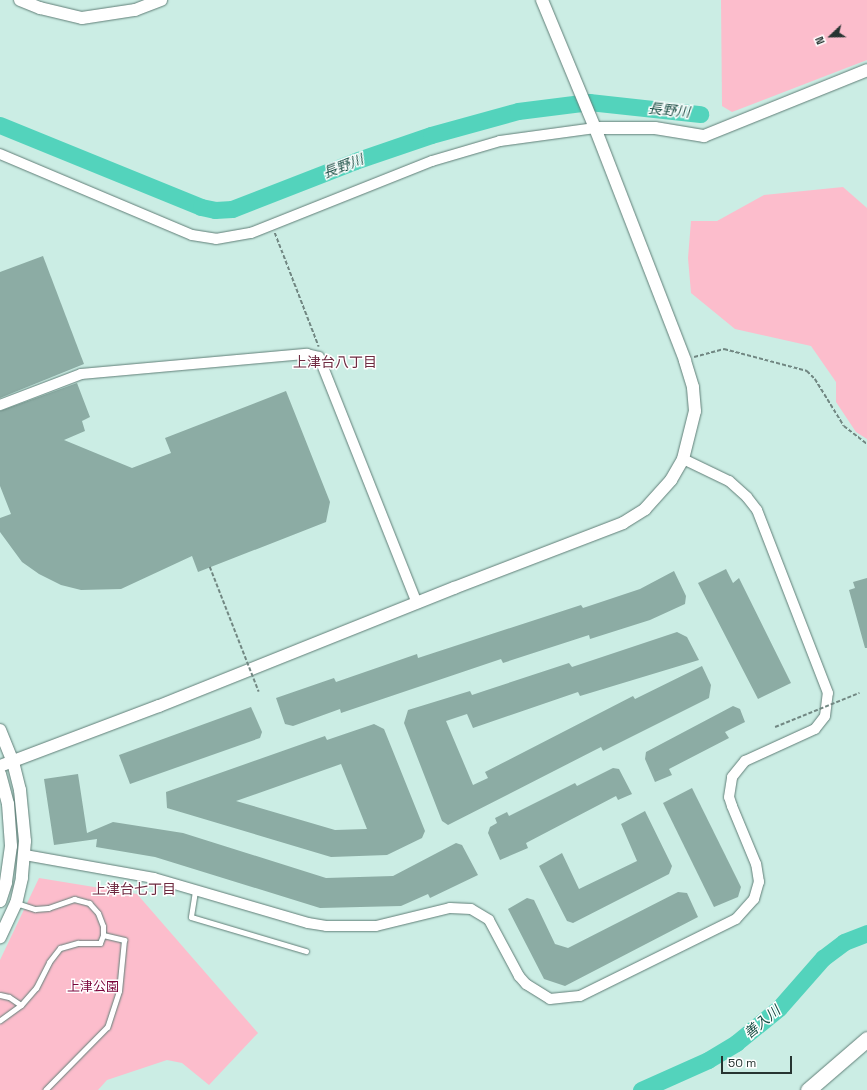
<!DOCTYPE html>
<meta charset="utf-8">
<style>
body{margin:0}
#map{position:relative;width:867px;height:1090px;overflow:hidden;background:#cbede4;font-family:"Space Grotesk","Noto Sans JP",sans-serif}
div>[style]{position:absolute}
.green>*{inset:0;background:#fcbdcc}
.river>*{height:17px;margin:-8.5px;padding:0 8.5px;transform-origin:8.5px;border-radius:8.5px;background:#53d3bc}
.building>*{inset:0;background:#8caca4}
.path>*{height:1.5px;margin-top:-0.75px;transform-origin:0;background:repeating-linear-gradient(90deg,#718782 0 4px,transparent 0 6px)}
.roads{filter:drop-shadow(0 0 1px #607e77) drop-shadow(0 0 1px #607e77)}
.service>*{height:5px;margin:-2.5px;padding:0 2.5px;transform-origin:2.5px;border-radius:2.5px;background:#fff}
.minor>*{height:10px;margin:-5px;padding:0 5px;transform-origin:5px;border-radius:5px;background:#fff}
.tertiary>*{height:12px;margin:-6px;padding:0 6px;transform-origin:6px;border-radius:6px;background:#fff}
.primary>*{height:15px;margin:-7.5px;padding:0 7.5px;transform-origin:7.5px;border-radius:7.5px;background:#fff}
.path-bridge>*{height:1.5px;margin-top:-0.75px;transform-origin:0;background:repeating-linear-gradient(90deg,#718782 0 4px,transparent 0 6px)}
span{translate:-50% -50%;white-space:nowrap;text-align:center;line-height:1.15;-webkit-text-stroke:3px #fff;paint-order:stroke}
.park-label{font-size:13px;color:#790339}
.water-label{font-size:14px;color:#1a5046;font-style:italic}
.neighbourhood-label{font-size:14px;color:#6e2a40}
.north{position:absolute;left:811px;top:16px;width:40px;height:40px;-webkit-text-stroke:3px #fff;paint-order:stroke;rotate:248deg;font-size:11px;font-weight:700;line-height:16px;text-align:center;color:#273431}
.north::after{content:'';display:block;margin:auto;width:14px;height:18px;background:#273431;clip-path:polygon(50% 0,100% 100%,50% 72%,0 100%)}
.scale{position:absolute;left:721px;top:1056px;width:71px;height:18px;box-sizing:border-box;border:2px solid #273431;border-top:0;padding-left:5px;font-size:12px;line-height:14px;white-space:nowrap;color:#273431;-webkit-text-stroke:3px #fff;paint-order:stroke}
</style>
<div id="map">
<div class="green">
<div style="clip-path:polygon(721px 0,867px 0,867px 60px,732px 112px,722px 106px)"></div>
<div style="clip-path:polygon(843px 187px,867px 208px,867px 439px,856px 432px,836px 402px,836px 382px,811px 346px,735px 329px,691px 293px,688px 258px,691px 221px,717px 221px,764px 195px)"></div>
<div style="clip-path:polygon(39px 878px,137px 894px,258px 1033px,209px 1085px,182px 1063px,167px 1060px,107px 1080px,98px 1090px,0 1090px,0 960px)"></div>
</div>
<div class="river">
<div style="left:0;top:125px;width:217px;rotate:22.2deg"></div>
<div style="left:201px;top:207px;width:14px;rotate:12deg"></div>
<div style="left:215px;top:210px;width:17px;rotate:-3deg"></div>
<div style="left:232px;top:209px;width:132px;rotate:-21.3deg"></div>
<div style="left:355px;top:161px;width:80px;rotate:-18.9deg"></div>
<div style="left:431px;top:135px;width:90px;rotate:-15.4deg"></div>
<div style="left:518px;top:111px;width:72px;rotate:-7.2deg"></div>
<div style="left:589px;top:102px;width:112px;rotate:6.2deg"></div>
<div style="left:641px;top:1090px;width:73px;rotate:-24.1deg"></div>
<div style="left:708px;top:1060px;width:33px;rotate:-31deg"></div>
<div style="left:736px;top:1043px;width:55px;rotate:-39.1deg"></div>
<div style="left:779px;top:1008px;width:67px;rotate:-48.7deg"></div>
<div style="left:823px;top:958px;width:26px;rotate:-37deg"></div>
<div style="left:844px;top:942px;width:25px;rotate:-21deg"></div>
</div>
<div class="building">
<div style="clip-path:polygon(43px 256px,84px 364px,0 398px,0 272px)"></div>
<div style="clip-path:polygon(77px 383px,90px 417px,82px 421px,85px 431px,64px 440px,132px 468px,171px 453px,165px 438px,286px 391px,330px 502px,326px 522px,198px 572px,192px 556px,121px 589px,81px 590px,61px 585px,39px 574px,22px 562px,0 532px,0 518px,11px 514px,0 486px,0 411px)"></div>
<div style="clip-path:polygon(726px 569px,733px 583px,739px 578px,791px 683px,758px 699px,698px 583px)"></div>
<div style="clip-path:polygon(674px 571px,686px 596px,685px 604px,650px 620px,590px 639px,589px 635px,503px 663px,501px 659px,341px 713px,340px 709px,293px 726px,285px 724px,276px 698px,334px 678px,336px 682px,417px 654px,418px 658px,581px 605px,583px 608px,640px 589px)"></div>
<div style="clip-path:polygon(867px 578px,867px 648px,865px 648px,849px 590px,855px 588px,853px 582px)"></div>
<div style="clip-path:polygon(677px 632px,687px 637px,699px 660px,580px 696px,578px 692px,473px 728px,467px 714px,446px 721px,473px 785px,488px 778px,485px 772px,633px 696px,635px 699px,702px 666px,711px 685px,709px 698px,603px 751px,601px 747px,448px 825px,442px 821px,404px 723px,408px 710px,470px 691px,472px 695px,487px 690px,569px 663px,572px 667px)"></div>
<div style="clip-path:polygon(733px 706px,740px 709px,745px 722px,725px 732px,729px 738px,669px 769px,672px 775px,655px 782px,645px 759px,646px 752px)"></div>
<div style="clip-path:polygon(251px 707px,262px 732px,260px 738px,130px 784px,119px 755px)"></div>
<div style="clip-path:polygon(evenodd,374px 724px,384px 729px,425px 831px,422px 838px,387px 855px,331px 857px,167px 808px,166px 792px,325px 736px,327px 740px,374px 724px,341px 764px,367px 829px,335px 830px,236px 801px,341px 764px)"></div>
<div style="clip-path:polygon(613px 768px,619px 769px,632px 794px,618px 800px,616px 796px,526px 843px,528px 848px,500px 860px,488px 833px,490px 827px,497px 823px,495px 818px,507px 812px,509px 816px,575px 783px,577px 786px)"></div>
<div style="clip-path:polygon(78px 774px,87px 833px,113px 822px,183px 833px,326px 878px,393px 876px,456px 843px,462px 845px,478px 875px,430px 898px,428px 894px,401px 906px,320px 908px,155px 857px,96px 847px,97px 839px,54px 845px,44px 779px)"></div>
<div style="clip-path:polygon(692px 788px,741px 887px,738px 897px,714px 907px,663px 803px)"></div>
<div style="clip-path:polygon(645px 811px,672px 866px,669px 874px,573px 923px,567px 921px,539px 866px,562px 853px,579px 889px,637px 861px,621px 824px)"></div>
<div style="clip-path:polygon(678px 892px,687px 893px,698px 917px,565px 986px,544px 979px,508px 909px,527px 898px,534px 900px,555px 944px,568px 948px)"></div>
</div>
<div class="path">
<div style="left:275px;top:233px;width:122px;rotate:68.9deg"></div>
<div style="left:694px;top:357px;width:31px;rotate:-15deg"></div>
<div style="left:724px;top:349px;width:86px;rotate:14.8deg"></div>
<div style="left:807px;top:371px;width:11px;rotate:45deg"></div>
<div style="left:815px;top:379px;width:55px;rotate:58.3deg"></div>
<div style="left:844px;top:426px;width:29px;rotate:38deg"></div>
</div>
<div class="roads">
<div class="service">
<div style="left:195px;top:891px;width:26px;rotate:99deg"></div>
<div style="left:191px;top:917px;width:120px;rotate:16.5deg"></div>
<div style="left:16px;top:903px;width:20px;rotate:18deg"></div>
<div style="left:35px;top:909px;width:13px;rotate:-4deg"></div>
<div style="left:48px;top:908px;width:28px;rotate:-19deg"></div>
<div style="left:74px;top:899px;width:16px;rotate:15deg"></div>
<div style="left:89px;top:903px;width:13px;rotate:48deg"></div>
<div style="left:98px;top:913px;width:14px;rotate:69deg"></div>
<div style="left:103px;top:926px;width:9px;rotate:90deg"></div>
<div style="left:0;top:995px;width:9px;rotate:13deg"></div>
<div style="left:9px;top:997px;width:14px;rotate:34deg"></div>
<div style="left:21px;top:1005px;width:26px;rotate:144deg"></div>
<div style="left:21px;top:1005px;width:23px;rotate:-49deg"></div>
<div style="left:36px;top:988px;width:29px;rotate:-63deg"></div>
<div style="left:49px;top:962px;width:18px;rotate:-52deg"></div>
<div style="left:60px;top:948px;width:19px;rotate:-16deg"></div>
<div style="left:78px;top:943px;width:22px"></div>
<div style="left:100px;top:943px;width:9px;rotate:-69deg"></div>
<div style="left:103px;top:935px;width:22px;rotate:13deg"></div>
<div style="left:124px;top:940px;width:51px;rotate:95.6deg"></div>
<div style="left:119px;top:991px;width:38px;rotate:108deg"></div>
<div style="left:107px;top:1027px;width:88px;rotate:134.5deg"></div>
</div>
<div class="minor">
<div style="left:0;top:154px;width:208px;rotate:22.9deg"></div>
<div style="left:192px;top:235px;width:24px;rotate:9deg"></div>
<div style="left:216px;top:239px;width:36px;rotate:-10deg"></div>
<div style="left:251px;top:233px;width:195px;rotate:-21.7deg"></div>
<div style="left:432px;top:161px;width:71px;rotate:-16.4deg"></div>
<div style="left:500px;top:141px;width:96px;rotate:-7.8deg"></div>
<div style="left:0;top:405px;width:87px;rotate:-20.9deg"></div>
<div style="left:81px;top:374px;width:227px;rotate:-5.1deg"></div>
<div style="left:307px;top:354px;width:12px;rotate:14deg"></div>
<div style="left:319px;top:357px;width:265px;rotate:68.3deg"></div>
<div style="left:25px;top:855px;width:131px;rotate:10.1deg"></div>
<div style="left:154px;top:878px;width:160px;rotate:16.3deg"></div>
<div style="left:308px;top:923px;width:18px;rotate:9deg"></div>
<div style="left:326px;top:926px;width:50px"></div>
<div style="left:376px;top:926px;width:76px;rotate:-13.7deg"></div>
<div style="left:450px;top:908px;width:21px;rotate:3deg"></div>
<div style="left:471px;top:909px;width:21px;rotate:31deg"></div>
<div style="left:489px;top:920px;width:64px;rotate:61.8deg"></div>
<div style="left:519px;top:976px;width:11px;rotate:49deg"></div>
<div style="left:526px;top:984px;width:28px;rotate:32deg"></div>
<div style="left:550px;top:999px;width:30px;rotate:-6deg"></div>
<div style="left:580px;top:996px;width:174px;rotate:-26.3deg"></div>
<div style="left:736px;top:919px;width:27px;rotate:-48deg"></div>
<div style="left:754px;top:899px;width:18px;rotate:-74deg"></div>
<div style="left:759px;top:882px;width:18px;rotate:-99deg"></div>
<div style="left:756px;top:864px;width:63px;rotate:-112.5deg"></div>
<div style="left:732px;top:806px;width:9px;rotate:-108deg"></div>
<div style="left:729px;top:797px;width:20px;rotate:-81deg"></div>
<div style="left:732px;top:777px;width:21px;rotate:-51deg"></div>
<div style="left:745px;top:761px;width:77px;rotate:-24.6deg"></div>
<div style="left:815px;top:729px;width:16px;rotate:-52deg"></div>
<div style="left:825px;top:716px;width:23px;rotate:-83deg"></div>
<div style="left:828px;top:693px;width:196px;rotate:-111.2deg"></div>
<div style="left:757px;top:510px;width:16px;rotate:-128deg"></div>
<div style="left:747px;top:497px;width:24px;rotate:-138deg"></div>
<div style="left:729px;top:481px;width:51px;rotate:-154.4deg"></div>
</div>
<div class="tertiary">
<div style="left:20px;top:0;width:22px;rotate:22deg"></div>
<div style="left:40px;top:8px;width:43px;rotate:13.4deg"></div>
<div style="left:82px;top:18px;width:54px;rotate:-8.6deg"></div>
<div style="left:135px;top:10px;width:28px;rotate:-21deg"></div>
<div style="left:595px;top:128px;width:60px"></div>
<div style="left:655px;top:128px;width:50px;rotate:9.3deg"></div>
<div style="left:704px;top:136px;width:176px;rotate:-22deg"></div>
<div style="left:0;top:730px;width:35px;rotate:68deg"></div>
<div style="left:13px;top:762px;width:29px;rotate:76deg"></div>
<div style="left:20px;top:790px;width:51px;rotate:84.4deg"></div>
<div style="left:25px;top:841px;width:37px;rotate:95deg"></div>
<div style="left:22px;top:878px;width:26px;rotate:103deg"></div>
<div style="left:16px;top:903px;width:38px;rotate:115deg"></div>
<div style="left:0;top:766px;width:170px;rotate:-20.7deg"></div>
<div style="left:159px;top:706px;width:318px;rotate:-21.8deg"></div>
<div style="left:454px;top:588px;width:181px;rotate:-21deg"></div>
<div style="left:623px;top:523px;width:26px;rotate:-32deg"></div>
<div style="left:645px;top:509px;width:39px;rotate:-48deg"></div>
<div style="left:671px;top:480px;width:24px;rotate:-60deg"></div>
<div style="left:683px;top:459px;width:49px;rotate:-76deg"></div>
<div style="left:695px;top:411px;width:24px;rotate:-95deg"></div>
<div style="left:693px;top:387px;width:28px;rotate:-107deg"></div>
<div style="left:685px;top:360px;width:249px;rotate:-111.2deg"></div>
<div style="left:595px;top:128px;width:139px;rotate:-112.5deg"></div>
<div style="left:0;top:774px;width:31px;rotate:75deg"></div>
<div style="left:8px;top:804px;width:42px;rotate:85.9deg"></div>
<div style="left:11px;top:846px;width:37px;rotate:98deg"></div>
<div style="left:6px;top:883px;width:19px;rotate:108deg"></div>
</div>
<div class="primary">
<div style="left:808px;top:1090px;width:78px;rotate:-40.8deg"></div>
</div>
</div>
<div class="path-bridge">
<div style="left:210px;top:567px;width:134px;rotate:68.6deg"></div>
<div style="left:775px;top:727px;width:91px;rotate:-22deg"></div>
</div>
<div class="park-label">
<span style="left:93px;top:987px">上津公園</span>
</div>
<div class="water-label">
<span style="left:669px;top:110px;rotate:6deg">長野川</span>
<span style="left:343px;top:166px;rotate:-21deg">長野川</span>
<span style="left:762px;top:1022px;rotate:-40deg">善入川</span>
</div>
<div class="neighbourhood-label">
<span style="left:335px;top:362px">上津台八丁目</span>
<span style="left:134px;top:889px">上津台七丁目</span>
</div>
<div class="north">N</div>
<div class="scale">50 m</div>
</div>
